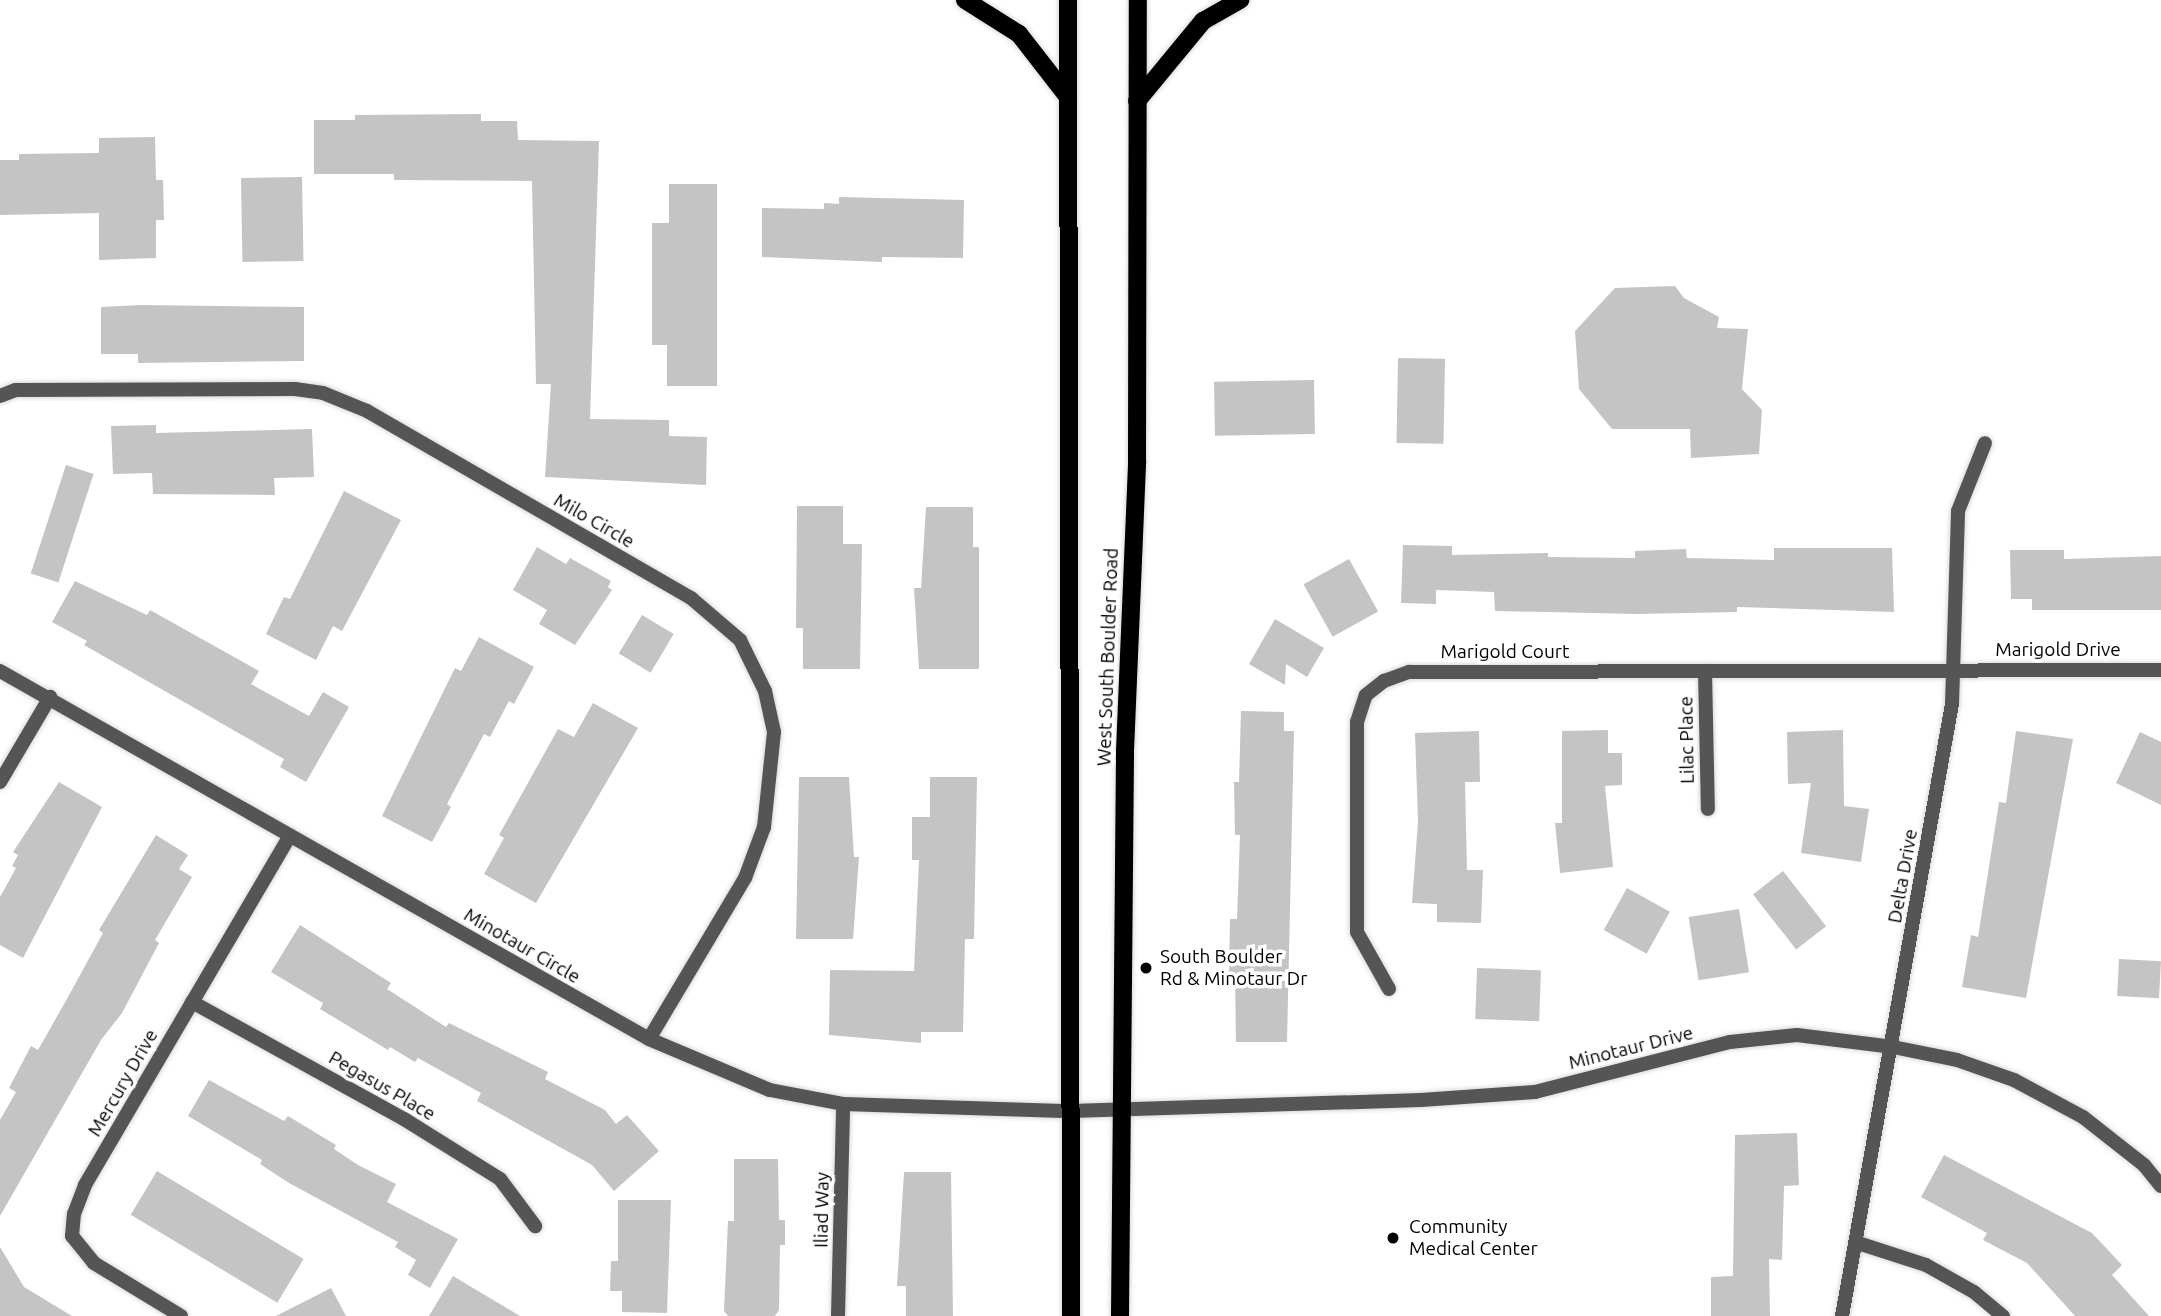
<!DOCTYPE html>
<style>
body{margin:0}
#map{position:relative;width:2161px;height:1316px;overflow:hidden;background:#fff;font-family:Ubuntu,sans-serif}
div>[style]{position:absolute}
.building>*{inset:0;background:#c4c4c4;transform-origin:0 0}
.roads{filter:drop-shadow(0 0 2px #dbdbdb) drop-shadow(0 0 2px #dbdbdb)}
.minor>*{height:14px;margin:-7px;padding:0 7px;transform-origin:7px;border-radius:7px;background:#555}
.primary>*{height:18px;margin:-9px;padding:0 9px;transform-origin:9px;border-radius:9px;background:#000}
.dots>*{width:19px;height:19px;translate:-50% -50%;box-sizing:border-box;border:4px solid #fff;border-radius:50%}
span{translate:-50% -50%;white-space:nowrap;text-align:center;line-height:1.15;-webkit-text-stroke:7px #fff;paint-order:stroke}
.street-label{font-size:19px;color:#000}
.poi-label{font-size:19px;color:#000}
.left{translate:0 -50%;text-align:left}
</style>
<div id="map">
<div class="building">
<div style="clip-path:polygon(481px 114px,481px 121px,517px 121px,518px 140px,599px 141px,590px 419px,669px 420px,669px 436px,707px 437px,706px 485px,545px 477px,551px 384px,536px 384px,532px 181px,394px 180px,394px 174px,314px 174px,314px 120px,355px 120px,355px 115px)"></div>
<div style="clip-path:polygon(155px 137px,156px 180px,163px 180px,164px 220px,156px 220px,156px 258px,99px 260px,99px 213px,0 215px,0 160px,19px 160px,19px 154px,99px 153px,99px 138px)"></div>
<div style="left:302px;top:177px;width:84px;height:61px;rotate:89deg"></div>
<div style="clip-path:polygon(669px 184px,717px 184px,717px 386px,667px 386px,667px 345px,652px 345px,652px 223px,669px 223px)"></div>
<div style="clip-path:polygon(839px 197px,964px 200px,963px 258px,882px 257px,882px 262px,762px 257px,762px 208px,824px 209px,824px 203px,839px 204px)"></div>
<div style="clip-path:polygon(1675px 286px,1684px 298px,1719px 317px,1717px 328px,1748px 329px,1742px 389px,1762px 410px,1759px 454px,1691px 458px,1690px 429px,1612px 429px,1579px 389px,1575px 331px,1615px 288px)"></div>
<div style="clip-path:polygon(141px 305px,304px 307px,304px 361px,138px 363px,138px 354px,101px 354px,101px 307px)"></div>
<div style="left:1398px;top:358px;width:47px;height:85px;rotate:1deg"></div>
<div style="left:1314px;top:380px;width:54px;height:100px;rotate:89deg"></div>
<div style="clip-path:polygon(156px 425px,156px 433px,312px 429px,314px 477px,274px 478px,275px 495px,153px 494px,152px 473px,113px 474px,111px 426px)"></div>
<div style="left:66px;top:465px;width:29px;height:114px;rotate:18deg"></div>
<div style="clip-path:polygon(344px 491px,401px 520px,342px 631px,333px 626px,316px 660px,266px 634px,284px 597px,290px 599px)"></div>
<div style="clip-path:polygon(797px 506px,843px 506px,843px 544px,862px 544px,860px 669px,803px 669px,803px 628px,796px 628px)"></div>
<div style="clip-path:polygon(926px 507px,973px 507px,973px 547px,979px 547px,979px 669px,919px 669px,914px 588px,921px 588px)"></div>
<div style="clip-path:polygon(1403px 545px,1452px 546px,1452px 555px,1548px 553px,1548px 557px,1635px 558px,1635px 551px,1686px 549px,1687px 558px,1774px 560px,1774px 548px,1892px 548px,1894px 612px,1737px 607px,1737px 612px,1637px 614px,1495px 611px,1494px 592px,1436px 590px,1436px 604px,1401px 603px)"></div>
<div style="clip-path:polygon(537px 547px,566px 564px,570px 558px,611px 581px,608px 587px,612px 590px,575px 645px,539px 624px,547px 610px,513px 590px)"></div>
<div style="clip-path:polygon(2010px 550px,2064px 550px,2064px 559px,2161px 556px,2161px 610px,2032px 610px,2032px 599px,2011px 599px)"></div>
<div style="left:1349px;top:559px;width:60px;height:52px;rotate:61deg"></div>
<div style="clip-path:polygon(75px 581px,147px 615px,150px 610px,259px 671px,251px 684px,309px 716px,323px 692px,349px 707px,306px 782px,280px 767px,284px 759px,84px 645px,87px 641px,52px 622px)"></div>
<div style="left:642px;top:615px;width:37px;height:45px;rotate:31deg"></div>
<div style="clip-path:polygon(1275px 619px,1324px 648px,1307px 677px,1286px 664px,1285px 685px,1249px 664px)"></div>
<div style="clip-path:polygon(479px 637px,534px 667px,514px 704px,509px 701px,490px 737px,484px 734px,447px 804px,451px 807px,432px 842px,382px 816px,455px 668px,461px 671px)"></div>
<div style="clip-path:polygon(593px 703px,638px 728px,536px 903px,484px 874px,504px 838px,499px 835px,558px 729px,574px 737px)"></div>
<div style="clip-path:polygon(1241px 711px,1284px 712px,1284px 731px,1294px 731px,1287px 1042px,1236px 1042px,1235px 972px,1229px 972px,1230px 919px,1237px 919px,1240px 835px,1235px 835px,1234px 782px,1239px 782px)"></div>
<div style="clip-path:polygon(1608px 730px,1608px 753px,1622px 753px,1622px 785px,1605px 786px,1613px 867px,1560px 873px,1555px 823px,1562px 823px,1562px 731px)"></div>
<div style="clip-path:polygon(1843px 730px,1844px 806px,1869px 809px,1861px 862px,1801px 853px,1811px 783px,1788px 784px,1787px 732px)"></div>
<div style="clip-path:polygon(1479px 731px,1480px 782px,1465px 782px,1467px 870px,1483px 870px,1481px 923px,1437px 922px,1437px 904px,1412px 903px,1418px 821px,1415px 733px)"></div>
<div style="clip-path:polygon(2016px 731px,2073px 739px,2026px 998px,1962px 987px,1971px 935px,1978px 937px,1999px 802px,2006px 803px)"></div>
<div style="clip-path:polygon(2140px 732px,2161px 742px,2161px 805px,2116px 783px)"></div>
<div style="clip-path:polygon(799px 777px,849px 777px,854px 857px,859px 857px,853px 939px,796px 939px)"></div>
<div style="clip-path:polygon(930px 777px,977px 777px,974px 939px,965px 939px,963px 1032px,921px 1032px,921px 1043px,829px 1035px,830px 970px,914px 971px,919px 860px,912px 860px,912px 817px,930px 817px)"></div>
<div style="clip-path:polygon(59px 782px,102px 807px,23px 958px,0 945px,0 897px,16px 868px,12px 866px,18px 855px,13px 852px)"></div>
<div style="clip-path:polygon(156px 835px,188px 855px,179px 869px,192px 877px,155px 940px,159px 943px,122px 1013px,101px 1040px,0 1216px,0 1120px,16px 1092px,9px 1088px,31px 1046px,38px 1050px,68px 997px,103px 933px,99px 930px)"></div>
<div style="left:1783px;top:871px;width:70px;height:38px;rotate:52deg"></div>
<div style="left:1627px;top:888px;width:49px;height:48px;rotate:29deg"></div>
<div style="left:1739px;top:909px;width:64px;height:51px;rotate:81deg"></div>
<div style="clip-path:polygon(300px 925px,391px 983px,387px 989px,446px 1027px,449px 1023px,548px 1072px,545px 1079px,605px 1110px,616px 1124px,627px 1115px,659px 1151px,614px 1191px,592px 1165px,477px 1101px,481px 1093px,418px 1058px,415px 1062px,390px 1047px,388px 1050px,320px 1009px,323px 1003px,271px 972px)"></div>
<div style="left:2119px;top:959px;width:42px;height:37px;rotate:3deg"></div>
<div style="left:1477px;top:968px;width:64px;height:51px;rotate:2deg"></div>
<div style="clip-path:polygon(209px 1080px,284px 1121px,288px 1116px,336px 1145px,334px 1149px,358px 1165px,396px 1184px,387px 1202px,458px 1239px,430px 1288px,408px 1275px,416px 1260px,395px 1247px,398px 1242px,289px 1183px,260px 1164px,262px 1160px,188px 1116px)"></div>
<div style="clip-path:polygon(1797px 1133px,1799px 1185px,1784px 1186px,1782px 1260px,1769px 1259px,1770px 1316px,1711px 1316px,1711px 1277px,1733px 1276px,1735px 1135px)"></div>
<div style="clip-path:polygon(1944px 1155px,2092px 1233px,2122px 1265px,2112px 1275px,2149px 1316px,2075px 1316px,2027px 1263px,1983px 1240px,1987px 1233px,1921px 1197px)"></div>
<div style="clip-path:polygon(734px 1159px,778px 1159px,779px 1220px,785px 1220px,785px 1245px,780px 1245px,779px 1310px,775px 1316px,728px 1316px,724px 1311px,728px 1221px,734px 1221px)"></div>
<div style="left:157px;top:1171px;width:171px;height:51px;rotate:31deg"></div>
<div style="clip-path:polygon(904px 1172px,951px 1172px,953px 1316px,906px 1316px,906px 1286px,897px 1286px)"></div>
<div style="clip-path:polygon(618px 1200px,671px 1200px,667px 1313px,622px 1312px,622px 1291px,610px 1291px,611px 1261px,618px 1261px)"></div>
<div style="clip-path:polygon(0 1247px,24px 1287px,72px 1316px,0 1316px)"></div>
<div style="clip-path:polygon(453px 1276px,520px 1316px,429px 1316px)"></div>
<div style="clip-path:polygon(331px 1288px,346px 1316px,276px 1316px)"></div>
</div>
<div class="roads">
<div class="minor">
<div style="left:0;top:396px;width:17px;rotate:-21deg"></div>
<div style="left:16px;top:390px;width:279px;rotate:-0.2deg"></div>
<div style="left:295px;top:389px;width:28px;rotate:8deg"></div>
<div style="left:323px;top:393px;width:48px;rotate:22.2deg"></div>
<div style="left:367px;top:411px;width:374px;rotate:30deg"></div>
<div style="left:691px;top:598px;width:65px;rotate:40.6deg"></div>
<div style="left:740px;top:640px;width:57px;rotate:63.9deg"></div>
<div style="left:765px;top:691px;width:42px;rotate:77.6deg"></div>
<div style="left:774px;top:732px;width:96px;rotate:96deg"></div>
<div style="left:764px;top:827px;width:54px;rotate:110.4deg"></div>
<div style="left:745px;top:878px;width:187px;rotate:120.8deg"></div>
<div style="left:0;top:671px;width:746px;rotate:29.55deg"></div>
<div style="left:649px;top:1039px;width:131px;rotate:22.9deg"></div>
<div style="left:770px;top:1090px;width:74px;rotate:10.9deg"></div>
<div style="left:843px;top:1104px;width:228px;rotate:1.8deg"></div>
<div style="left:1071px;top:1111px;width:350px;rotate:-1.8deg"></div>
<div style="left:1421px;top:1100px;width:114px;rotate:-4deg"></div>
<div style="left:1535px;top:1092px;width:201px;rotate:-14.4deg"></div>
<div style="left:1730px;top:1042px;width:67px;rotate:-6deg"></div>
<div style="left:1797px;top:1035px;width:97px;rotate:7.1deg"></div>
<div style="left:1893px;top:1047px;width:65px;rotate:11.5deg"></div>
<div style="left:1957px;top:1060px;width:60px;rotate:19.3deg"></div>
<div style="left:2014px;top:1080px;width:78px;rotate:28.2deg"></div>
<div style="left:2083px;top:1117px;width:78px;rotate:38.2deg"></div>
<div style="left:2144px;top:1165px;width:27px;rotate:51deg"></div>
<div style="left:1705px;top:671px;width:138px;rotate:88.8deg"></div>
<div style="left:0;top:782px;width:99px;rotate:-59.5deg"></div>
<div style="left:1389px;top:989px;width:65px;rotate:-119.3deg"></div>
<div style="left:1357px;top:932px;width:210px;rotate:-90deg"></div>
<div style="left:1357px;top:722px;width:28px;rotate:-72deg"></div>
<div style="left:1366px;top:695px;width:23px;rotate:-38deg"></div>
<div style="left:1384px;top:681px;width:27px;rotate:-20deg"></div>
<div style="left:1409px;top:672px;width:752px;rotate:-0.15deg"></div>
<div style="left:192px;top:1002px;width:242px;rotate:28.9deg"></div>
<div style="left:404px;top:1119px;width:113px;rotate:32deg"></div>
<div style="left:500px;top:1179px;width:59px;rotate:53.3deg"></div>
<div style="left:1858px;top:1243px;width:71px;rotate:17.9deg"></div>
<div style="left:1926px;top:1265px;width:55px;rotate:29.4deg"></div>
<div style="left:1974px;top:1292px;width:38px;rotate:40deg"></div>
<div style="left:181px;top:1316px;width:102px;rotate:-148.7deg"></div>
<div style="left:94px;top:1263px;width:35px;rotate:-129deg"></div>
<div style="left:72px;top:1236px;width:22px;rotate:-85deg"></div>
<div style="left:74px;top:1214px;width:31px;rotate:-69deg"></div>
<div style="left:85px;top:1185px;width:405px;rotate:-59.6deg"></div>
<div style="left:838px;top:1316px;width:212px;rotate:-88.6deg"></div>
<div style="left:1842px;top:1316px;width:622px;rotate:-79.81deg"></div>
<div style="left:1952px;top:704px;width:193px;rotate:-88.2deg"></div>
<div style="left:1958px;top:511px;width:73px;rotate:-68.3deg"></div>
</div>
<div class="primary">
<div style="left:965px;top:0;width:64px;rotate:32.2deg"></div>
<div style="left:1019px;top:34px;width:80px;rotate:52.1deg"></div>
<div style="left:1068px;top:0;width:1316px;rotate:89.87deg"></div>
<div style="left:1137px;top:101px;width:104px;rotate:-50.5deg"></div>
<div style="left:1203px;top:21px;width:43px;rotate:-29.6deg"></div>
<div style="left:1120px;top:1316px;width:565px;rotate:-89.49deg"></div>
<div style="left:1125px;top:751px;width:291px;rotate:-87.6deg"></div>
<div style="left:1137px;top:460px;width:460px;rotate:-89.9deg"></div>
</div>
</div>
<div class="dots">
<div style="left:1146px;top:968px;background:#000"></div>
<div style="left:1393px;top:1238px;background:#000"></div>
</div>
<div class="street-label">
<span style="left:594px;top:521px;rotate:30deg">Milo Circle</span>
<span style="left:2058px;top:650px">Marigold Drive</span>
<span style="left:1505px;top:652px">Marigold Court</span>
<span style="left:1108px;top:657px;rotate:-88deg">West South Boulder Road</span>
<span style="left:1687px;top:740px;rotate:-91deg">Lilac Place</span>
<span style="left:1903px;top:876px;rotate:-80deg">Delta Drive</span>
<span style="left:522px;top:946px;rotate:30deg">Minotaur Circle</span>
<span style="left:1631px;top:1048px;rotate:-14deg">Minotaur Drive</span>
<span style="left:123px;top:1083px;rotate:-60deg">Mercury Drive</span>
<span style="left:382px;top:1086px;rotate:30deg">Pegasus Place</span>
<span style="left:822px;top:1210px;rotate:-89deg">Iliad Way</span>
</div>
<div class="poi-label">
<span class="left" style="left:1160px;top:968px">South Boulder<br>Rd &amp; Minotaur Dr</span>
<span class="left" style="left:1409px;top:1238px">Community<br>Medical Center</span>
</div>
</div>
